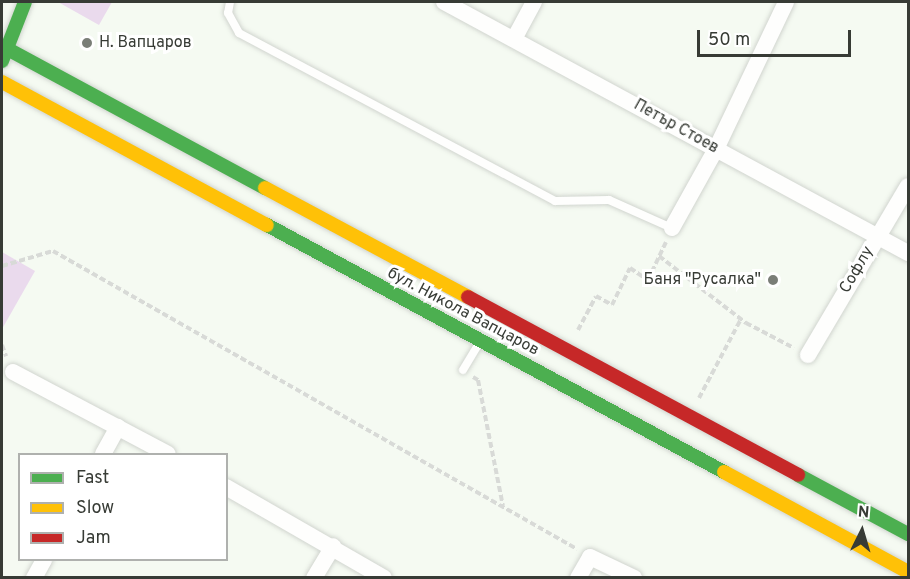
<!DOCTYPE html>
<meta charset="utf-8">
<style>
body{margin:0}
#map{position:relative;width:910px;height:579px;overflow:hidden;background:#f5faf2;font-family:Overpass,sans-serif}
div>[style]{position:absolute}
.green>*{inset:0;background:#eadaed}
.path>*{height:4px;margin-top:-2px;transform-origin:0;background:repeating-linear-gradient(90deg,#d8dad7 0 6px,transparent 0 9px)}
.roads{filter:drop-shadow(0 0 2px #d1d5cf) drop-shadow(0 0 2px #d1d5cf)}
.lane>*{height:8px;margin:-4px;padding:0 4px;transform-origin:4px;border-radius:4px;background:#fefefd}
.street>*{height:16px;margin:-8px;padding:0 8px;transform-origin:8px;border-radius:8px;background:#fefefd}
.fast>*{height:14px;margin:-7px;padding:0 7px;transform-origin:7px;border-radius:7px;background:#4caf50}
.slow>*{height:14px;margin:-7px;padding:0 7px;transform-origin:7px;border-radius:7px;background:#ffc107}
.jam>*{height:14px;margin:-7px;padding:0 7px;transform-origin:7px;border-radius:7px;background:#c62828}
.dots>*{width:16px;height:16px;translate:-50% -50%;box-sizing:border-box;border:3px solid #fff;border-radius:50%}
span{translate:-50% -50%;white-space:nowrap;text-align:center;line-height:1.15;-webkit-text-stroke:6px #fff;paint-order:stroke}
.poi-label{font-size:16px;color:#373b35}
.left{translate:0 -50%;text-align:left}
.right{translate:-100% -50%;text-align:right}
.street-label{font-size:16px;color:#373b35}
.frame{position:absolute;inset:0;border:3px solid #373b35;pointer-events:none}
.legend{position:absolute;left:18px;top:453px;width:210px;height:108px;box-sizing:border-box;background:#fff;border:2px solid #afb1ae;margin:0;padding:8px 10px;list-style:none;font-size:18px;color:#373b35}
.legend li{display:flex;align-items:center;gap:12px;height:30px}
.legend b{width:30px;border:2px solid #afb1ae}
.north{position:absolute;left:832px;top:501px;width:60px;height:60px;-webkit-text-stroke:4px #fff;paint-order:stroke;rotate:5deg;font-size:16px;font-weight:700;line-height:24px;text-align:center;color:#373b35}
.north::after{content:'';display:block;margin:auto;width:21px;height:27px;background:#373b35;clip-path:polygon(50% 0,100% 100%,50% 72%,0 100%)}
.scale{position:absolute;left:697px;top:30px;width:154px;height:27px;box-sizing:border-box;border:3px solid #373b35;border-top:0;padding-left:8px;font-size:18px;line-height:21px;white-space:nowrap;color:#373b35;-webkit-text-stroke:4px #fff;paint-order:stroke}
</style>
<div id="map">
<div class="green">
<div style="clip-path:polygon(58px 2px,112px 2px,99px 25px)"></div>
<div style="clip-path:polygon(2px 252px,35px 271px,2px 329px)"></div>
</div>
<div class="path">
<div style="left:659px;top:256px;width:110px;rotate:37.6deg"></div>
<div style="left:746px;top:323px;width:54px;rotate:27.5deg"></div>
<div style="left:2px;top:266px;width:53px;rotate:-16.4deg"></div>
<div style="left:53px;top:251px;width:603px;rotate:29.63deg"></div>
<div style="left:578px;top:330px;width:38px;rotate:-62deg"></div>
<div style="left:596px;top:296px;width:18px;rotate:29deg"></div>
<div style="left:612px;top:305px;width:41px;rotate:-64.1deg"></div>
<div style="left:630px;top:268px;width:22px;rotate:34deg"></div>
<div style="left:648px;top:280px;width:42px;rotate:-64.7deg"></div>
<div style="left:2px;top:345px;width:12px;rotate:70deg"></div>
<div style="left:473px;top:377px;width:6px;rotate:31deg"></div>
<div style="left:478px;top:380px;width:128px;rotate:78.8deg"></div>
<div style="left:699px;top:398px;width:89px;rotate:-62deg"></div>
</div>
<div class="roads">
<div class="lane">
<div style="left:230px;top:2px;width:11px;rotate:100deg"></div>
<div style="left:228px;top:13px;width:23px;rotate:61deg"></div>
<div style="left:239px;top:33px;width:358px;rotate:28deg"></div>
<div style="left:555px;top:201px;width:54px;rotate:-1.1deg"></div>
<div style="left:609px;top:200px;width:69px;rotate:24deg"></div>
<div style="left:463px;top:370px;width:33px;rotate:-59deg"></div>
</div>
<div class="street">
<div style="left:444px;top:2px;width:528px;rotate:28.41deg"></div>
<div style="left:514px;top:39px;width:42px;rotate:-61.6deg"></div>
<div style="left:672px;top:228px;width:90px;rotate:-60.9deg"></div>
<div style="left:716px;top:149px;width:163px;rotate:-64.5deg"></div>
<div style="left:808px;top:355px;width:196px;rotate:-59.4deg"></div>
<div style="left:13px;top:372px;width:175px;rotate:27.9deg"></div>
<div style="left:103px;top:454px;width:31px;rotate:-61deg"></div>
<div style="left:226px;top:487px;width:182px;rotate:29.9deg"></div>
<div style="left:34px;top:578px;width:21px;rotate:-61deg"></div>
<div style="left:314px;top:578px;width:37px;rotate:-59deg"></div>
<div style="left:578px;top:578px;width:24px;rotate:-60deg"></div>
<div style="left:590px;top:557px;width:49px;rotate:25.5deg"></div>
</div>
<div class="fast">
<div style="left:2px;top:46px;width:299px;rotate:28.4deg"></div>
<div style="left:2px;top:61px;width:63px;rotate:-68.7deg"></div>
<div style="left:267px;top:225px;width:519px;rotate:28.39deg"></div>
<div style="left:798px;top:475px;width:125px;rotate:28.2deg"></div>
</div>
<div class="slow">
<div style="left:2px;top:82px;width:301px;rotate:28.4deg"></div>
<div style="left:265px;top:188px;width:230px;rotate:28.2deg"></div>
<div style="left:724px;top:472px;width:209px;rotate:28.5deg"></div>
</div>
<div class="jam">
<div style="left:468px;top:297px;width:375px;rotate:28.3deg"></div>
</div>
</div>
<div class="dots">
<div style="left:87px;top:43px;background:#7a7e77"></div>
<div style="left:773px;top:280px;background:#7a7e77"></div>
</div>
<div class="poi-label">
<span class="left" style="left:99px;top:43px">Н. Вапцаров</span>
<span class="right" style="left:761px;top:280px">Баня "Русалка"</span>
</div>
<div class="street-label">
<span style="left:676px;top:127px;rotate:29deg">Петър Стоев</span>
<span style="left:857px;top:270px;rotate:-60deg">Софлу</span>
<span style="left:463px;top:312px;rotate:28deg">бул. Никола Вапцаров</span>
</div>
<div class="frame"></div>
<ul class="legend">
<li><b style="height:8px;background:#4caf50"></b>Fast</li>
<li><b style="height:8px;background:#ffc107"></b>Slow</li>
<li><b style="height:8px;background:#c62828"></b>Jam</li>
</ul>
<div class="north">N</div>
<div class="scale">50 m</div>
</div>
